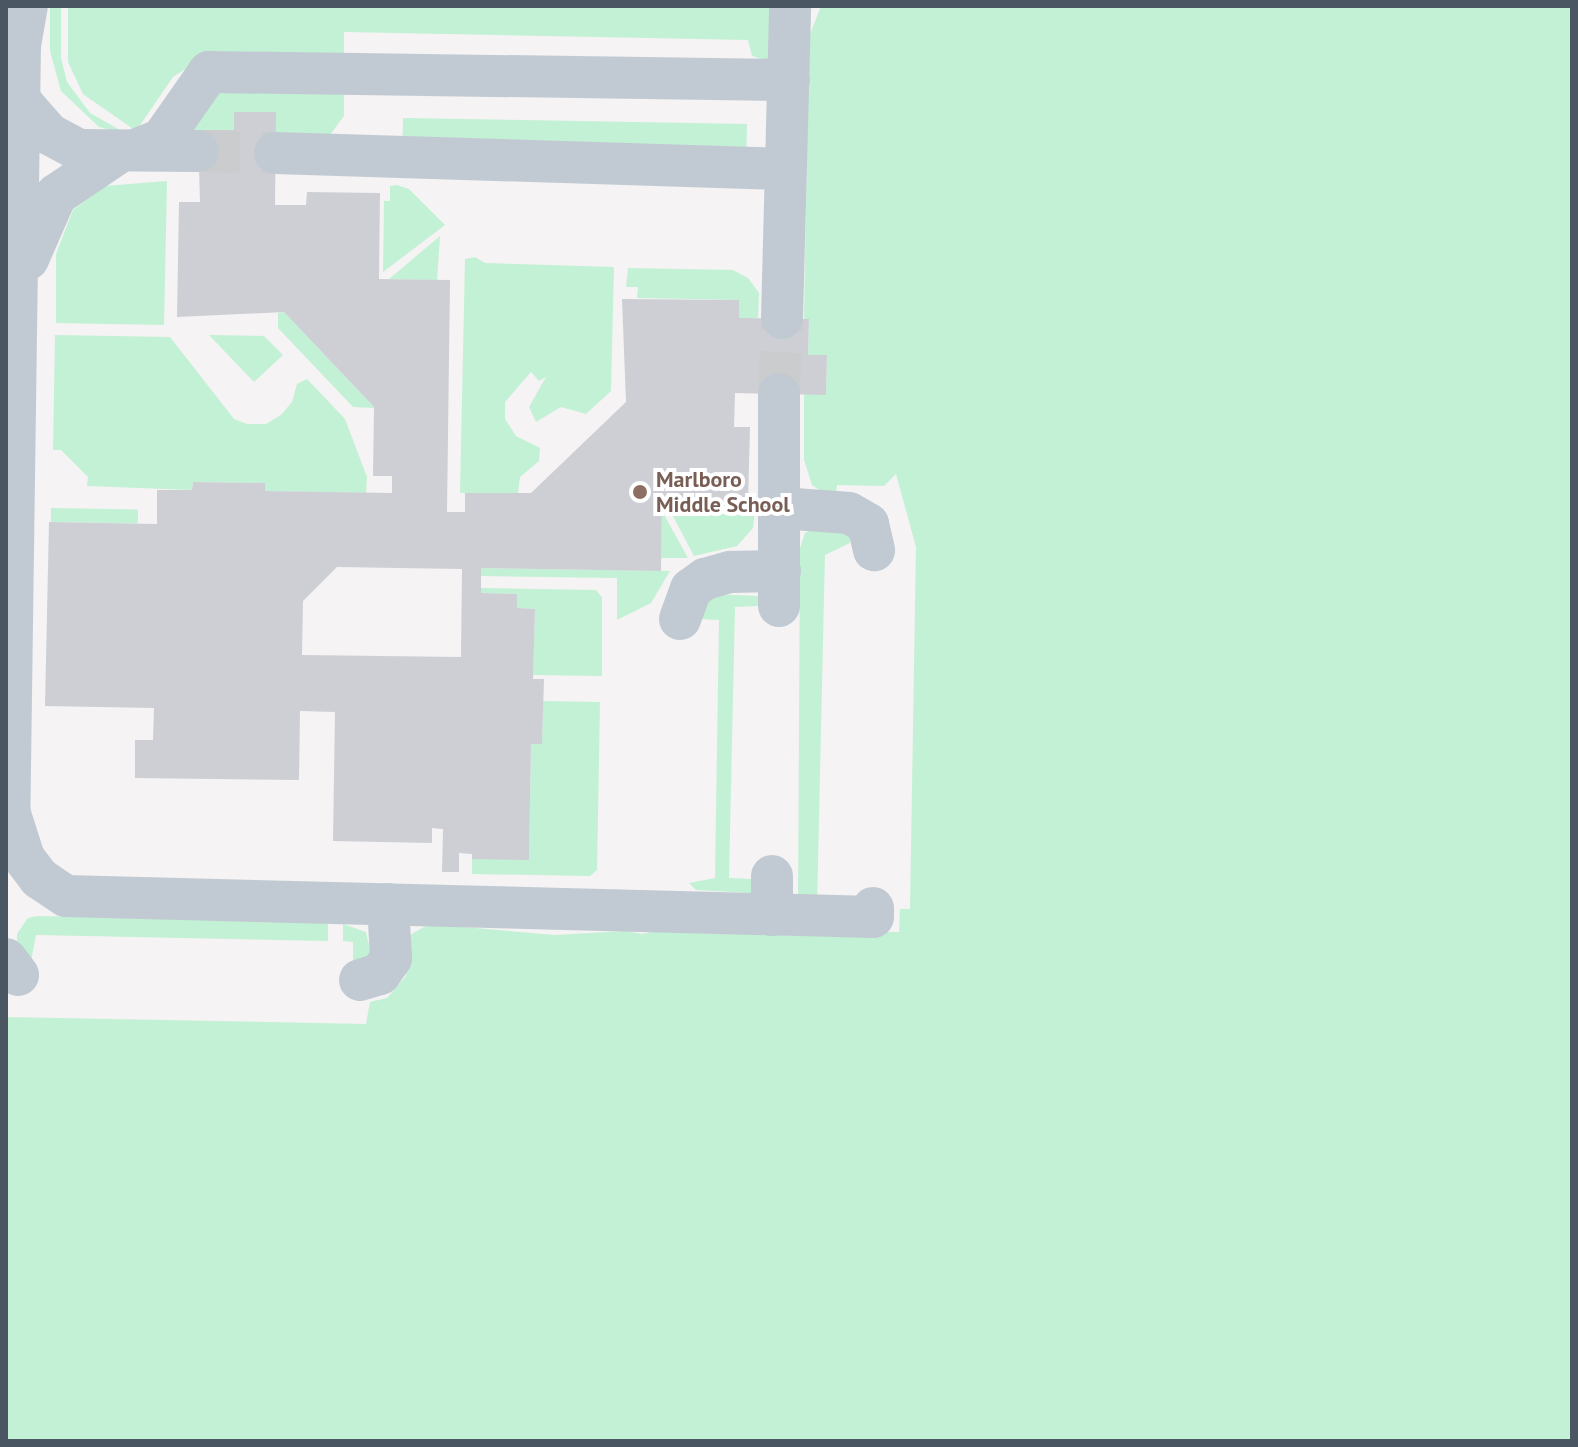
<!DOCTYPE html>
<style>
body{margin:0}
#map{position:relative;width:1578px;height:1447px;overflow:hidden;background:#f5f3f3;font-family:"PT Sans",sans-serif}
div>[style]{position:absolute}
.green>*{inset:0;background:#c3f1d5;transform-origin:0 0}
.building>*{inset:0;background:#cdcfd5}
.minor-tunnel>*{height:42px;margin-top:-21px;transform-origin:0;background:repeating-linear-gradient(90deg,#caccce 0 42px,transparent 0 63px)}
.minor>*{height:42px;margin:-21px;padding:0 21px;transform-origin:21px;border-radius:21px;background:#c1cad2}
.dots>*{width:22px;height:22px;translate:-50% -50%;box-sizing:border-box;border:4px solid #fff;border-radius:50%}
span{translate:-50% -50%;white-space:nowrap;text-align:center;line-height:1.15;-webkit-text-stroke:8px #fff;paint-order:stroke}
.education-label{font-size:22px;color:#785e54;font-weight:700}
.left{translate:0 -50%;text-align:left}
.frame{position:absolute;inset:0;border:8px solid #4a5661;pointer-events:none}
</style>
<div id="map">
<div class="green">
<div style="clip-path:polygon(50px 6px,61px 6px,61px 58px,67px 82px,90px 113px,129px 135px,99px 127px,61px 91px,50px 51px)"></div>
<div style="clip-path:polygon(68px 6px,776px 6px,770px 58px,765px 60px,752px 56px,748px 40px,344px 32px,344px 57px,196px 62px,173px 77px,136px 131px,83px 94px,68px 62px)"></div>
<div style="clip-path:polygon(821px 6px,1572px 6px,1572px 1441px,6px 1441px,6px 1017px,366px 1024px,370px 1002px,387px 998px,406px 976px,410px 935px,429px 924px,555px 935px,625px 931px,642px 934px,671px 928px,899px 932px,900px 909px,910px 909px,916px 547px,896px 474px,884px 486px,837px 485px,835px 501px,812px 485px,804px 460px,804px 394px,826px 394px,827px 355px,808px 355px,809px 319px,804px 319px,809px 37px)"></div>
<div style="clip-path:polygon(344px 92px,344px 116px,329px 136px,275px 136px,276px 112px,235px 112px,234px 130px,191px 132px,214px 93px)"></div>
<div style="left:403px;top:118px;width:344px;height:24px;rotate:1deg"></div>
<div style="clip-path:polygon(167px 181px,164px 325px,56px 323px,56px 254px,73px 210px,105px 186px)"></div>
<div style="clip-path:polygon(397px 185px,409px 189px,445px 225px,383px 272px,384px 201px,390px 201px,390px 186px)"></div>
<div style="clip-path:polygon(440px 236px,437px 280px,389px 279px)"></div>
<div style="clip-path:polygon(475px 257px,485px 263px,614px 267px,611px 391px,586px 414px,561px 407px,536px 422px,529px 407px,546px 377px,539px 381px,531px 372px,505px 402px,505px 419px,516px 436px,540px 448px,539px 461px,520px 477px,518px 493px,460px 493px,465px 259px)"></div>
<div style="clip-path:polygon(628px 268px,733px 270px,748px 278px,759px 293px,758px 318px,739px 318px,739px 300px,637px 298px,638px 287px,626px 287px)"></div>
<div style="clip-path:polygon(284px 312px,374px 407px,374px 408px,353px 407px,278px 328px,278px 313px)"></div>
<div style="clip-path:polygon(55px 335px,170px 337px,234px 419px,247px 424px,266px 424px,281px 415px,292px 402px,297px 384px,307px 379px,345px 419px,367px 477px,366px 493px,265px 491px,265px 483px,193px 482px,192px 490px,87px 486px,88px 477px,61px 450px,53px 450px)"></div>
<div style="clip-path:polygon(209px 335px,264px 336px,283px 355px,254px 382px)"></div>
<div style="clip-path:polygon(665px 501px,739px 502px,738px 511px,755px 511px,753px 528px,737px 546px,694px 556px)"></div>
<div style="left:51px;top:508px;width:87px;height:14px;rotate:1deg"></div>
<div style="clip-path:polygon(662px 511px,688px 558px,661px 558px)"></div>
<div style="clip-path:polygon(815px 528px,843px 529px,851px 536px,850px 543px,825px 555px,817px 905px,798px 905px,800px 548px,805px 533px)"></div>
<div style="clip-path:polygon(481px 568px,670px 571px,651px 603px,617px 620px,617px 578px,481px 576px)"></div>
<div style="clip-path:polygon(481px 588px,596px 590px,602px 597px,602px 676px,533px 675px,535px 609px,517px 608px,516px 594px,481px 593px)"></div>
<div style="clip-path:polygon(708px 594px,759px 596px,758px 606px,735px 607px,729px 878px,751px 879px,755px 888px,751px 893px,696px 890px,689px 883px,715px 878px,719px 620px,700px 619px)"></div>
<div style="clip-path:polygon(543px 701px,600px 702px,597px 870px,590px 876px,472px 874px,472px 859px,529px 859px,531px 744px,542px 743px)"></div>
<div style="clip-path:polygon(37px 916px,328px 922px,328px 941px,36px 935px,31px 961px,17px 955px,17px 934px,28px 918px)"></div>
<div style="clip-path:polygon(343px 924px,366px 932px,372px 958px,353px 963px,353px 942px,343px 941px)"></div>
</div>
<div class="building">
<div style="clip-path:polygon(evenodd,234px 112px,276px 112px,275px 205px,306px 205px,307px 192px,380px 193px,379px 279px,450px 280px,447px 512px,465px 512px,465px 493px,531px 493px,626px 402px,622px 299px,739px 300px,739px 318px,809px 319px,808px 355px,827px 355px,826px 395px,735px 393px,734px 427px,750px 427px,748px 502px,662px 501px,661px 571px,481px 568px,481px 593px,517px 594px,517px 608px,535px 609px,533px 679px,544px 679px,542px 744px,531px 744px,529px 860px,472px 859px,472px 854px,459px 853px,459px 872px,442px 872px,443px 829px,432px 828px,432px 843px,333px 841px,335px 712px,300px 711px,299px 780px,135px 778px,135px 740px,153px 740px,154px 708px,45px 706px,49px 522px,157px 524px,157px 490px,192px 490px,193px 482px,265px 483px,265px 491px,392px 493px,392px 476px,373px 476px,374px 407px,284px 312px,177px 317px,179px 202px,200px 202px,198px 130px,234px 130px,234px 112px,337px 567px,462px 569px,461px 657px,302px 655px,303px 601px,337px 567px)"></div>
</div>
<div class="minor-tunnel">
<div style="left:198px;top:151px;width:77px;rotate:1.5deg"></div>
<div style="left:779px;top:394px;width:76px;rotate:-87.7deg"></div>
</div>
<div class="minor">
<div style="left:22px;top:103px;width:41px;rotate:48.9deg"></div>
<div style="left:49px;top:134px;width:34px;rotate:28deg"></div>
<div style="left:79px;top:150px;width:119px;rotate:0.5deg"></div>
<div style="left:135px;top:150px;width:29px;rotate:-22deg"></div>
<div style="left:162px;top:139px;width:82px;rotate:-55deg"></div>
<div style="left:209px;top:72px;width:580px;rotate:0.79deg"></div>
<div style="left:275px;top:153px;width:509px;rotate:1.8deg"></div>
<div style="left:28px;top:259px;width:70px;rotate:-66.4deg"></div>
<div style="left:56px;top:195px;width:78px;rotate:-34.1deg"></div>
<div style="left:782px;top:318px;width:312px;rotate:-88.5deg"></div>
<div style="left:781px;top:508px;width:68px;rotate:4.2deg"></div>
<div style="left:849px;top:513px;width:22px;rotate:30deg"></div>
<div style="left:868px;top:524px;width:27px;rotate:77deg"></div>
<div style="left:779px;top:606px;width:212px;rotate:-90deg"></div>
<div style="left:680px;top:619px;width:32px;rotate:-70deg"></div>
<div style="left:691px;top:589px;width:17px;rotate:-36deg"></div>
<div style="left:705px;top:579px;width:26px;rotate:-16deg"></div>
<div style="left:730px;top:572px;width:50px;rotate:-1.1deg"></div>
<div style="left:10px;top:814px;width:46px;rotate:72.3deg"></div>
<div style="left:24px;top:858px;width:25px;rotate:53deg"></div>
<div style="left:39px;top:878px;width:32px;rotate:34deg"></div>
<div style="left:66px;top:896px;width:807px;rotate:1.49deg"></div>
<div style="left:873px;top:917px;width:9px;rotate:-90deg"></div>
<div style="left:9px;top:840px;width:795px;rotate:-89.21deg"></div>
<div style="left:20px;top:45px;width:40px;rotate:-80deg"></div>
<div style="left:772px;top:915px;width:39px;rotate:-90deg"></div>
<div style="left:6px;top:959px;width:20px;rotate:53deg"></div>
<div style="left:360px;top:980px;width:21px;rotate:-17deg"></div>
<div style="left:380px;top:974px;width:19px;rotate:-55deg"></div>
<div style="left:391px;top:958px;width:54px;rotate:-93.2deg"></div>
</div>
<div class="dots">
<div style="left:640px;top:492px;background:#8d6e63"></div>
</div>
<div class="education-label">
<span class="left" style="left:656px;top:492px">Marlboro<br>Middle School</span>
</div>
<div class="frame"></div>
</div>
